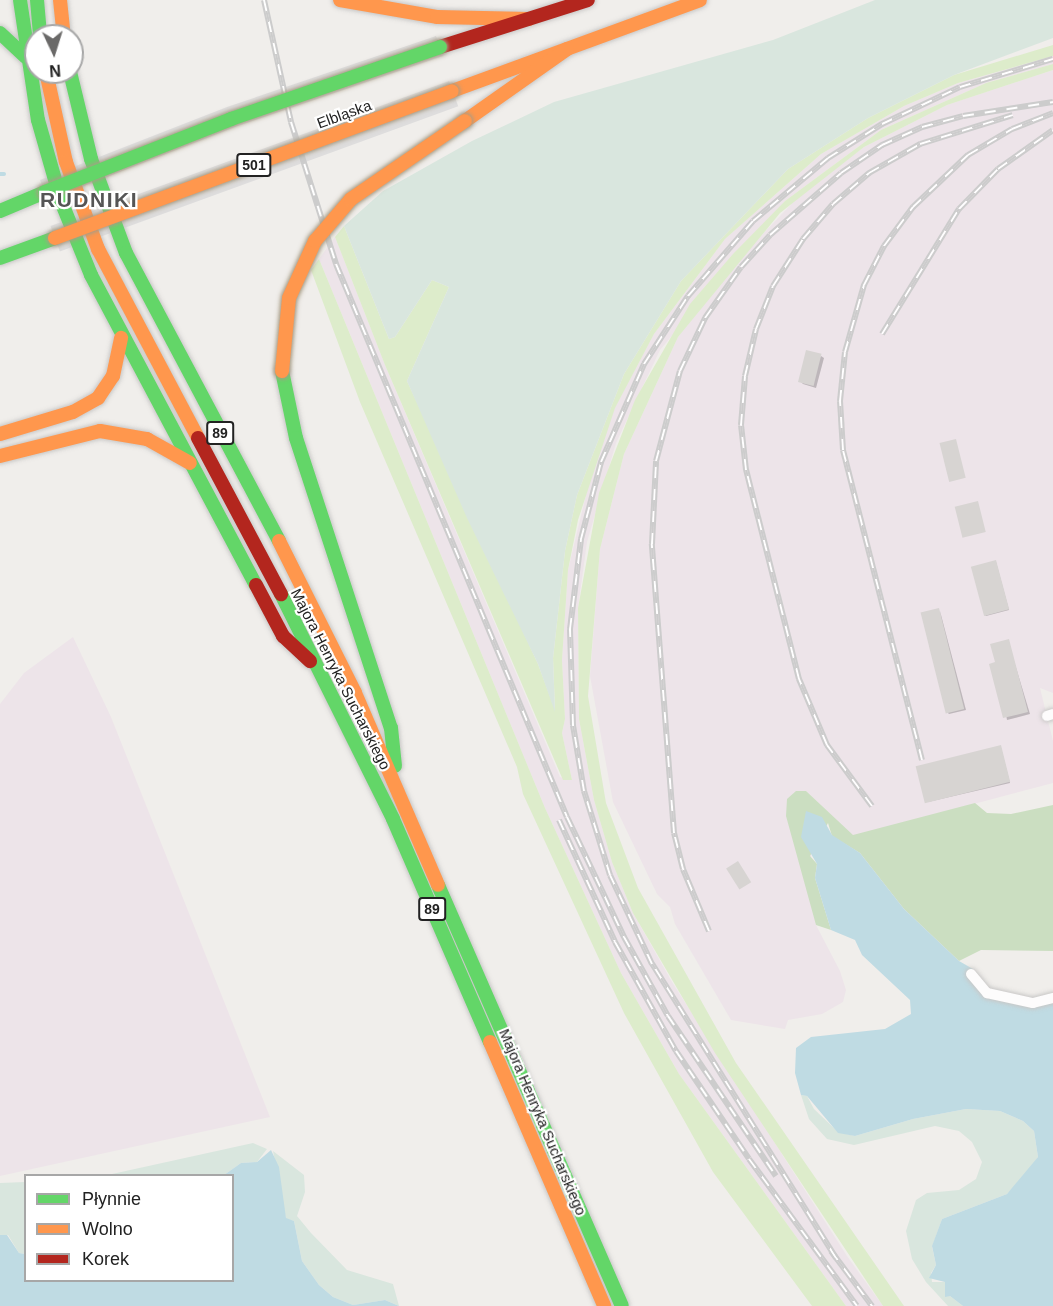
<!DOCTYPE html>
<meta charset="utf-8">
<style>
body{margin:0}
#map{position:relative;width:1053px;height:1306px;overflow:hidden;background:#f0eeeb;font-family:Helvetica,sans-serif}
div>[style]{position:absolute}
.industrial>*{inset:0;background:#ede4e9}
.grass>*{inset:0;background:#ddeccb}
.forest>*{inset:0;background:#cbdec1}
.wetland>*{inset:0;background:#d9e6de}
.water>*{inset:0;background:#bfdbe3}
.pier>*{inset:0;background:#dedddd;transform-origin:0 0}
.shadow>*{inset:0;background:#0003}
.stream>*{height:4px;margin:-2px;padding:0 2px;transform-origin:2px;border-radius:2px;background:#bfdbe3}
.building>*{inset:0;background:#d7d4d2;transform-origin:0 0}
.roads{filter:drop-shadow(0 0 2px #c9c8c7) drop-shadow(0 0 2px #c9c8c7)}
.street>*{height:10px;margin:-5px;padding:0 5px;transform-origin:5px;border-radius:5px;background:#fdfcfc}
.fast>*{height:14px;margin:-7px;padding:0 7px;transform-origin:7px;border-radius:7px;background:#63d668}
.slow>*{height:14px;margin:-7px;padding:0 7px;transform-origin:7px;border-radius:7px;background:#ff974d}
.jam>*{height:14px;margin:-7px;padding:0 7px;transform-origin:7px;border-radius:7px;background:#b3261e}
.rail>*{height:6px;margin-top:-3px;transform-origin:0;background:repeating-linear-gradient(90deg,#fff 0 11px,#ccc 0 22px);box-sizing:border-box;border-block:2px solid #ccc}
.bridges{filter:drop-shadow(0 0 2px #a79c86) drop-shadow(0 0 2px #a79c86)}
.fast-bridge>*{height:14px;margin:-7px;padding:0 7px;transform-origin:7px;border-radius:7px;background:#63d668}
.slow-bridge>*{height:14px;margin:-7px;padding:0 7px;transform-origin:7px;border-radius:7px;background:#ff974d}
span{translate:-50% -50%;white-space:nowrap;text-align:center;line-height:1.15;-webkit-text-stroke:4.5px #fff;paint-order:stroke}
.shield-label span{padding:2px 4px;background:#fff;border:2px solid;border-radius:4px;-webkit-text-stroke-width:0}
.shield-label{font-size:14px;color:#222;font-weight:700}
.street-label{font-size:15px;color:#222}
.district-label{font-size:21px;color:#555;font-weight:700;letter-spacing:1.5px}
.legend{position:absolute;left:24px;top:1174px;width:210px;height:108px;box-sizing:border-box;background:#fff;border:2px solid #a7a7a7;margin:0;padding:8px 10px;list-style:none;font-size:18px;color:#222}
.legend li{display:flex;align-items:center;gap:12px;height:30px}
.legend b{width:30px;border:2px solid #a7a7a7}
.north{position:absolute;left:24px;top:24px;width:60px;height:60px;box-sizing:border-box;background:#fff;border:2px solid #a7a7a7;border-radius:50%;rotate:176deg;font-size:16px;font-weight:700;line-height:24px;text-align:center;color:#222}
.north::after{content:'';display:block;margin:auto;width:21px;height:27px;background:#6a6968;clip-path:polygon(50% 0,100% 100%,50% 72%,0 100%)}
</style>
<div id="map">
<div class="industrial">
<div style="clip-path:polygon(1053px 56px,1053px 64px,986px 83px,881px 130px,785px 201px,660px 350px,616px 443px,587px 542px,578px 608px,579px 719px,594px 800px,612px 862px,633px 913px,672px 982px,847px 1256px,883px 1306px,846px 1306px,679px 1074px,621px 973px,545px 808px,319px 259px,335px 237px,385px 365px,560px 777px,572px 780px,562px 733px,565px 719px,562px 660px,568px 570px,591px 474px,615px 407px,654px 334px,725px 239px,821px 154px,904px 106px,958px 83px)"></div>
<div style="clip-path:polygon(1053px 70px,1053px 693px,1040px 688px,1053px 741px,1053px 783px,853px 836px,806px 791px,816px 925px,840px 971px,846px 990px,843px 1002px,822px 1014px,788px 1020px,785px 1029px,731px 1020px,675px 924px,670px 907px,657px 894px,613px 802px,590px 676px,600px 549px,624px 454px,678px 337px,736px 262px,805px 190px,864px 147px,947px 105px)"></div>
<div style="clip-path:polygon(73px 637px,111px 717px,270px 1117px,0 1176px,0 704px,24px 673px)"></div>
</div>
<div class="grass">
<div style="clip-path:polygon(1053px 45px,1053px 56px,958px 83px,904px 106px,821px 154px,725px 239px,654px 334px,615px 408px,578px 520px,568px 570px,562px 660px,565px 719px,562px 733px,572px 780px,563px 780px,385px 365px,335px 237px,344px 226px,389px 339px,395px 337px,432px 280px,449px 287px,407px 381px,538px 664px,555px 710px,553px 658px,565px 551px,577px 495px,624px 374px,681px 281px,788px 169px,868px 118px,954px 75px)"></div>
<div style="clip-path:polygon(1053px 64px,1053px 70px,947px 105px,864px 147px,780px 213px,678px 337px,624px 454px,600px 549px,588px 696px,606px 803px,638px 888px,736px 1063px,904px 1306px,883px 1306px,715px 1053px,633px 913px,612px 862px,594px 800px,579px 719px,578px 608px,599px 493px,635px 400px,690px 304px,733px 254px,785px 201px,881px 130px,986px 83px)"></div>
<div style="clip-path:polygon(319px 259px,545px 808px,621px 973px,679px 1074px,846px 1306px,812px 1306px,713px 1172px,624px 1013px,523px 794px,517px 767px,360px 402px,311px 270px)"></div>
</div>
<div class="forest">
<div style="clip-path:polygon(796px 791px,806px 791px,853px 835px,975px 803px,987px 813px,1011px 814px,1053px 805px,1053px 951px,981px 950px,959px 961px,904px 909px,860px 853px,832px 836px,828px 823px,810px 856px,817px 864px,815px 878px,831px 930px,816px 925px,786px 816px,787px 799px)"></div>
</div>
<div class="wetland">
<div style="clip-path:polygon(875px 0,1053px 0,1053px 38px,954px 75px,868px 118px,788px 169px,681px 281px,624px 374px,577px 495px,565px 551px,553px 658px,555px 712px,538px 664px,467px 518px,407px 381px,449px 287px,432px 280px,395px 337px,389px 339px,344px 226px,383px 191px,472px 141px,554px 102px,773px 40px)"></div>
<div style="clip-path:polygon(801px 1095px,807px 1096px,814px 1109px,838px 1132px,855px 1136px,913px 1119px,966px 1109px,1000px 1111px,1023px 1121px,1034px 1131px,1038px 1157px,1024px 1178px,1007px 1194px,942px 1219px,932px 1247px,936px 1265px,931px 1273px,932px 1282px,945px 1282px,950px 1296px,963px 1306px,948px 1306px,926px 1282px,912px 1259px,906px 1231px,916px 1200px,927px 1193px,959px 1190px,976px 1179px,982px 1162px,972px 1142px,959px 1131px,935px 1126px,854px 1145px,827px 1139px,809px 1119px)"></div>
<div style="clip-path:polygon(253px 1143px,267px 1149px,257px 1162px,241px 1163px,224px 1175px,103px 1176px)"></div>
<div style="clip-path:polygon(273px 1151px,304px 1175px,305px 1192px,297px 1216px,311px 1233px,347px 1270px,393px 1284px,399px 1306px,385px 1300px,353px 1305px,333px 1297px,319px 1285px,302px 1261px,294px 1221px,286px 1219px)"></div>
<div style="clip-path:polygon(25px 1182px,25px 1254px,19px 1253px,8px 1235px,0 1235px,0 1183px)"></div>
</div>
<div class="water">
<div style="clip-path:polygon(806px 811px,822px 817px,832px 835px,860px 853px,904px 909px,959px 961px,973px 969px,987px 995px,1053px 1000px,1053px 1306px,963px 1306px,950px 1296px,945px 1297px,945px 1282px,929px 1278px,936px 1265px,932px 1246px,942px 1219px,1007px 1194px,1038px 1157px,1034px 1131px,1023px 1121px,1000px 1111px,966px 1109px,913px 1119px,855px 1136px,838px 1133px,807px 1096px,801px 1095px,795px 1073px,796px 1048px,811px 1037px,885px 1029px,911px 1014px,910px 1000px,862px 955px,855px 940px,831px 930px,815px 878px,817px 864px,801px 837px)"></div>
<div style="clip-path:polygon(271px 1150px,279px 1167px,286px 1218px,294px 1221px,302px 1261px,319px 1285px,333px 1297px,353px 1305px,385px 1300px,399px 1306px,0 1306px,0 1235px,7px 1235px,19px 1253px,25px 1254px,26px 1280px,232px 1280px,232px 1176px,224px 1175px,241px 1163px,257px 1162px)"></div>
</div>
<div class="pier">
<div style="clip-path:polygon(436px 36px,443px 56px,235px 127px,48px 200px,40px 180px,227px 107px)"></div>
<div style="left:449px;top:81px;width:27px;height:424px;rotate:70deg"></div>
</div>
<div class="shadow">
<div style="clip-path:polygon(821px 356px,824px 358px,816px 388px,803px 384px,800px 381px)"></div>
<div style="clip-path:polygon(996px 562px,1009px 610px,986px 616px,985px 615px)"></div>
<div style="clip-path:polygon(940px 611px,966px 710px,949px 714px,948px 713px)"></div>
<div style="clip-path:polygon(1008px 641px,1030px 714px,1007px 720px,997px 664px)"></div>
<div style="clip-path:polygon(1001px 748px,1010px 783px,928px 802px)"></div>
</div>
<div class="stream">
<div style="left:0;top:174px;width:4px"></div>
</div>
<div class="building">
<div style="left:806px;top:350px;width:16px;height:33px;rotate:14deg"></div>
<div style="left:956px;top:439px;width:40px;height:17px;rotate:76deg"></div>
<div style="left:978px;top:501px;width:32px;height:24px;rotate:76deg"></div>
<div style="left:996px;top:560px;width:51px;height:26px;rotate:75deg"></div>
<div style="left:939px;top:608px;width:104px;height:19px;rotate:76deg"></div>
<div style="clip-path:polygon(1009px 639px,1028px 712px,1003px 718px,989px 664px,995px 662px,990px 644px)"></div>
<div style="left:1001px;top:745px;width:38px;height:88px;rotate:76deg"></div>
<div style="left:738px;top:861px;width:25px;height:14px;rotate:58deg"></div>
</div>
<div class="roads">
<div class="street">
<div style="left:1047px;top:716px;width:6px;rotate:-18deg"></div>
<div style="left:971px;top:974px;width:25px;rotate:50deg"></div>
<div style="left:987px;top:993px;width:47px;rotate:12.3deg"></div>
<div style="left:1033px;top:1003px;width:21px;rotate:-14deg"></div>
</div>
<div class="fast">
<div style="left:20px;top:0;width:121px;rotate:81.5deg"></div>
<div style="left:38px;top:120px;width:84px;rotate:74.1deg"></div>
<div style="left:61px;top:201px;width:80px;rotate:67.9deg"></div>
<div style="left:91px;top:275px;width:351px;rotate:62deg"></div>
<div style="left:37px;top:0;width:36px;rotate:85deg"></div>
<div style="left:0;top:33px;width:35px;rotate:43deg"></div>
<div style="left:70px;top:72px;width:89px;rotate:76.4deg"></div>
<div style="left:91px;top:159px;width:100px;rotate:69.6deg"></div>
<div style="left:126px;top:253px;width:326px;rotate:62deg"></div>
<div style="left:0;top:211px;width:49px;rotate:-22.9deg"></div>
<div style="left:0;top:258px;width:59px;rotate:-20deg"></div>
<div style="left:282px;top:371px;width:68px;rotate:78.2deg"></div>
<div style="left:296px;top:438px;width:305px;rotate:71.9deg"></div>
<div style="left:391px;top:728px;width:38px;rotate:84deg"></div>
<div style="left:281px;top:594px;width:251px;rotate:63.5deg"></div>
<div style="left:393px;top:819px;width:243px;rotate:66.5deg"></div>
<div style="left:438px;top:885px;width:459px;rotate:66.4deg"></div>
</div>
<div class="slow">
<div style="left:60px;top:0;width:36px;rotate:84deg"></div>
<div style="left:340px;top:0;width:98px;rotate:9.9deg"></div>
<div style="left:437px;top:17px;width:92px;rotate:1.2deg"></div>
<div style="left:46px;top:72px;width:92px;rotate:77.5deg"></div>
<div style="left:66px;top:162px;width:93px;rotate:69.8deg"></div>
<div style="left:98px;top:249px;width:214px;rotate:62.1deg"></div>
<div style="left:452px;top:91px;width:264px;rotate:-20.1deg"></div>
<div style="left:465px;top:121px;width:125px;rotate:-35.2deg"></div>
<div style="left:0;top:434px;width:76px;rotate:-16.8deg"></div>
<div style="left:73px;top:412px;width:29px;rotate:-29deg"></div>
<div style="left:98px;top:398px;width:27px;rotate:-56deg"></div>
<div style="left:113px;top:376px;width:39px;rotate:-78deg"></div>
<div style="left:0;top:456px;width:103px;rotate:-14deg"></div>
<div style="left:100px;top:431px;width:48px;rotate:9.7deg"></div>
<div style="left:147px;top:439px;width:49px;rotate:29.2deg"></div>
<div style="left:279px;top:541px;width:170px;rotate:63.4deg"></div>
<div style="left:355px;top:693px;width:209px;rotate:66.6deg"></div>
<div style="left:490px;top:1042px;width:288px;rotate:66.6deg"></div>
</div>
<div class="jam">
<div style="left:440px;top:47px;width:155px;rotate:-17.6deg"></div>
<div style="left:198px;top:438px;width:177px;rotate:62deg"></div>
<div style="left:256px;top:585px;width:58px;rotate:62.1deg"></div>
<div style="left:283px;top:636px;width:37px;rotate:43deg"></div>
</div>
</div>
<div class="rail">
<div style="left:264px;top:0;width:125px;rotate:77.5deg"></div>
<div style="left:291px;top:122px;width:149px;rotate:72.4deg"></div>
<div style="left:336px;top:264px;width:599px;rotate:67.33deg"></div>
<div style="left:567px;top:817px;width:133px;rotate:64.6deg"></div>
<div style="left:624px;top:937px;width:90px;rotate:60.9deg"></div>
<div style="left:668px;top:1016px;width:193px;rotate:56deg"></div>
<div style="left:882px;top:334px;width:147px;rotate:-58.4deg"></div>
<div style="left:959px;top:209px;width:56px;rotate:-45.7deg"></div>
<div style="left:998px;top:169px;width:67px;rotate:-35.3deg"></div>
<div style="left:922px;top:760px;width:320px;rotate:-104.3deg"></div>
<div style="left:843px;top:450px;width:49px;rotate:-93.5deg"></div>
<div style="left:840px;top:401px;width:49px;rotate:-84.2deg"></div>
<div style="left:845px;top:352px;width:70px;rotate:-74.2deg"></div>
<div style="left:864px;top:285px;width:44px;rotate:-62.9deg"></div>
<div style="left:884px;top:246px;width:49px;rotate:-53.4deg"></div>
<div style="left:913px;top:207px;width:76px;rotate:-43.4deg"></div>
<div style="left:968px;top:155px;width:51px;rotate:-30.6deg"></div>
<div style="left:1012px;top:129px;width:44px;rotate:-21.3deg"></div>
<div style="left:872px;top:806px;width:76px;rotate:-126.4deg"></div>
<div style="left:827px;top:745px;width:72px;rotate:-113deg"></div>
<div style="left:799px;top:679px;width:216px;rotate:-104.2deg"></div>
<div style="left:746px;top:470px;width:45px;rotate:-96.3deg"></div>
<div style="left:741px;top:425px;width:49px;rotate:-85.3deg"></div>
<div style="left:745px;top:376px;width:48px;rotate:-76.8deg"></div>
<div style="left:756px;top:329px;width:46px;rotate:-68.4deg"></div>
<div style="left:773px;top:286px;width:56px;rotate:-57.4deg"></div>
<div style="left:803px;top:239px;width:46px;rotate:-49.4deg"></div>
<div style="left:833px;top:204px;width:48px;rotate:-40.7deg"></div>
<div style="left:869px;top:173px;width:59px;rotate:-29.6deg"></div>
<div style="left:920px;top:144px;width:97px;rotate:-17.3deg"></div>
<div style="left:559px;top:820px;width:134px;rotate:65.3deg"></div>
<div style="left:615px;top:942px;width:125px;rotate:60.8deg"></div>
<div style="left:676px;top:1051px;width:130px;rotate:55.9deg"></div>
<div style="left:749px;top:1159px;width:182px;rotate:53.7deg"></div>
<div style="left:709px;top:931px;width:67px;rotate:-112.8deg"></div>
<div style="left:683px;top:869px;width:37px;rotate:-104deg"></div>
<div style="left:674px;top:833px;width:290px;rotate:-94.4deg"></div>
<div style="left:652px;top:544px;width:83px;rotate:-87.2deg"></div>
<div style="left:656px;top:461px;width:93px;rotate:-75.1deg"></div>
<div style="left:680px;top:371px;width:59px;rotate:-64.7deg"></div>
<div style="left:705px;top:318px;width:62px;rotate:-54.8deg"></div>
<div style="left:741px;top:267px;width:43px;rotate:-47.8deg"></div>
<div style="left:770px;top:235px;width:94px;rotate:-41.1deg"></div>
<div style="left:841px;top:173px;width:50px;rotate:-34.3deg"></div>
<div style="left:882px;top:145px;width:44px;rotate:-24.2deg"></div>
<div style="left:922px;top:127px;width:42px;rotate:-15deg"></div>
<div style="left:963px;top:116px;width:91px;rotate:-8.8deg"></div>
<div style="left:831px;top:1251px;width:69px;rotate:53.3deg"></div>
<div style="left:836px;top:1258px;width:347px;rotate:-122deg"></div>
<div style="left:652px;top:964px;width:98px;rotate:-115.3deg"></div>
<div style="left:610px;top:875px;width:88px;rotate:-107.2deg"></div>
<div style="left:584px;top:791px;width:67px;rotate:-99.5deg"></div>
<div style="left:573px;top:725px;width:96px;rotate:-91.8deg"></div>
<div style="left:570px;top:629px;width:91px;rotate:-83deg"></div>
<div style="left:581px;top:539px;width:80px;rotate:-75.4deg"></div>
<div style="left:601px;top:462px;width:107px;rotate:-66.3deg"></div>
<div style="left:644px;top:364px;width:81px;rotate:-57.1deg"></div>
<div style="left:688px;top:296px;width:99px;rotate:-49.1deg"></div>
<div style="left:753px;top:221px;width:98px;rotate:-40deg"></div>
<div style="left:828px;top:158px;width:64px;rotate:-32.2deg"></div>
<div style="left:882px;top:124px;width:86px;rotate:-25.4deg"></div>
<div style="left:960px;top:87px;width:97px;rotate:-16.8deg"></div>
</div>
<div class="bridges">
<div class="fast-bridge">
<div style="left:45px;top:192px;width:200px;rotate:-21.4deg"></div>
<div style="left:231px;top:119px;width:221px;rotate:-19deg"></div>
</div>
<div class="slow-bridge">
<div style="left:55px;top:238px;width:423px;rotate:-20.3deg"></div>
<div style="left:282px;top:371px;width:73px;rotate:-84.5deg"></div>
<div style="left:289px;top:298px;width:63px;rotate:-65.5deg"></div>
<div style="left:315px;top:241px;width:55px;rotate:-49.4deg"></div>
<div style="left:351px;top:199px;width:138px;rotate:-34.4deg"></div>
</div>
</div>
<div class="shield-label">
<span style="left:254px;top:165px">501</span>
<span style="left:220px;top:433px">89</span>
<span style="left:432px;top:909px">89</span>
</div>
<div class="street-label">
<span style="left:344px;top:114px;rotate:-20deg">Elbląska</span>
<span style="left:341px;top:679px;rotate:63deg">Majora Henryka Sucharskiego</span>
<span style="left:543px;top:1122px;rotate:67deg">Majora Henryka Sucharskiego</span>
</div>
<div class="district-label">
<span style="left:89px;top:200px">RUDNIKI</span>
</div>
<ul class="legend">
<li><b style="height:8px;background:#63d668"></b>Płynnie</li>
<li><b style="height:8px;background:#ff974d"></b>Wolno</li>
<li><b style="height:8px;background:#b3261e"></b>Korek</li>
</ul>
<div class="north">N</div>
</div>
